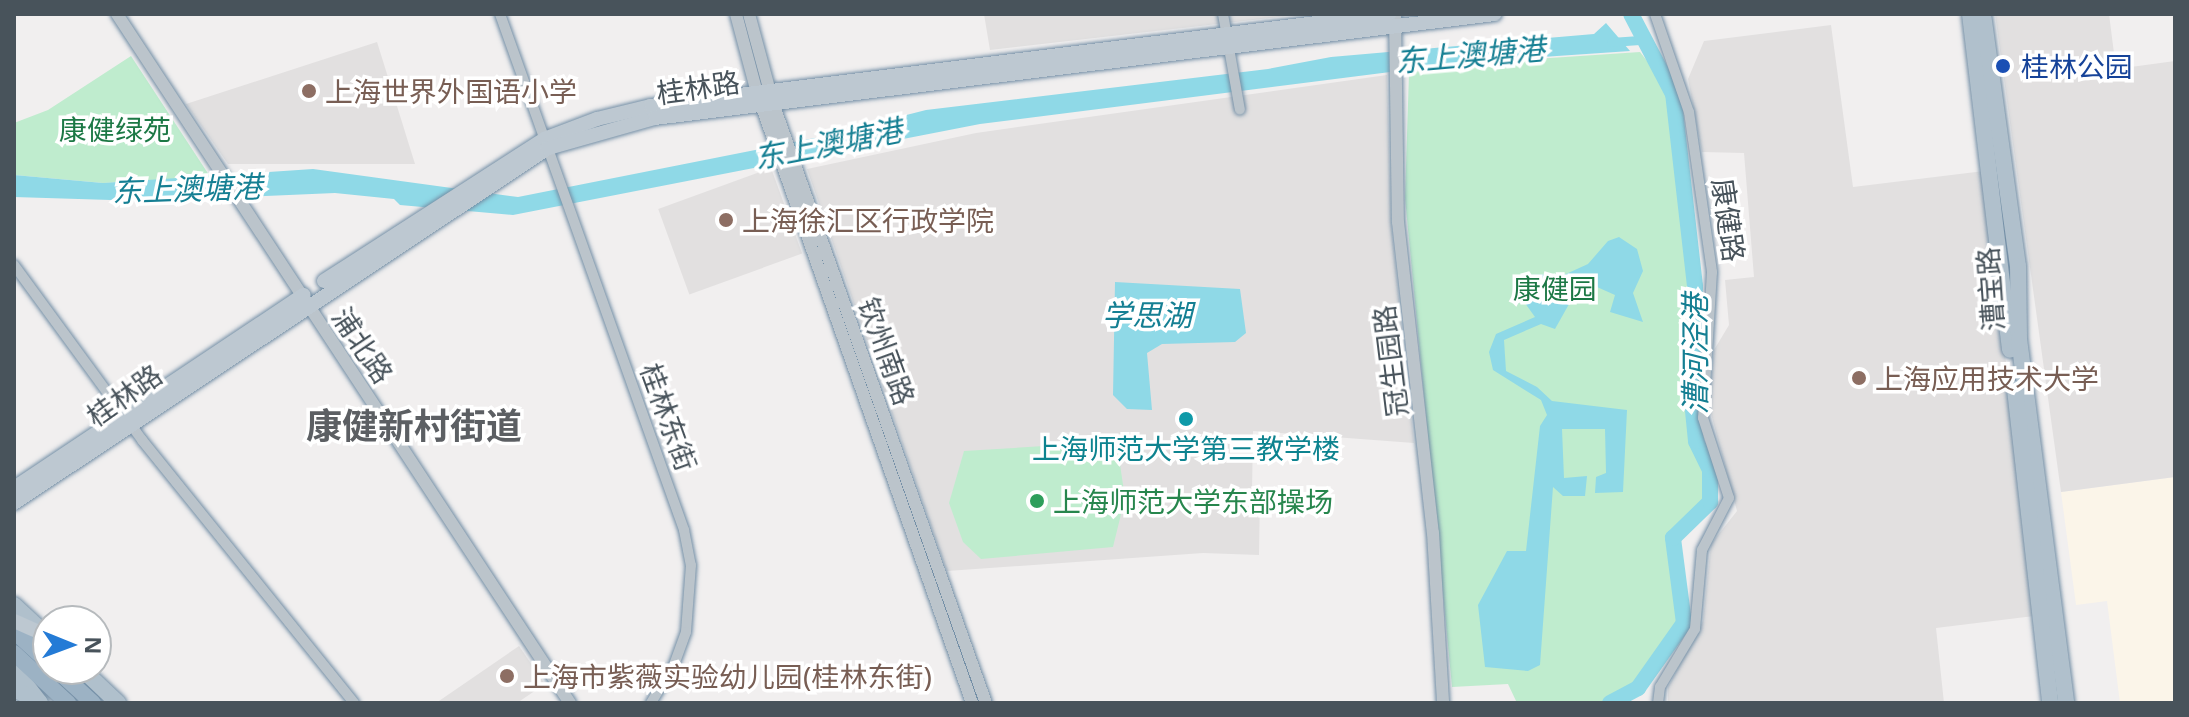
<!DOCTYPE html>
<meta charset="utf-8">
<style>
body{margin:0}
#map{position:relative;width:2189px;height:717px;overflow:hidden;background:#f1efef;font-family:"Noto Sans","Noto Sans SC",sans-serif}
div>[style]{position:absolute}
.commercial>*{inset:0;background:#fbf5e9}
.education>*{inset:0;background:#e2e0e0;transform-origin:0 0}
.green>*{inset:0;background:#bfecce}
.water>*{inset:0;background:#8fd9e7}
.canal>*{height:9px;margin:-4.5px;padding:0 4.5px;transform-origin:4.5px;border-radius:4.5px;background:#8fd9e7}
.river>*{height:16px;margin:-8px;padding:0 8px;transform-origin:8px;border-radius:8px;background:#8fd9e7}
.roads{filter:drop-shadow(0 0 2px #748fa6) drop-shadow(0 0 2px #748fa6)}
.minor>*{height:10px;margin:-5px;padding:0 5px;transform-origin:5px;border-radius:5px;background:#bbc4cb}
.tertiary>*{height:12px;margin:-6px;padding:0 6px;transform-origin:6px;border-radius:6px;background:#bbc4cb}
.secondary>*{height:14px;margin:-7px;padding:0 7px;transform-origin:7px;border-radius:7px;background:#bdc8d1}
.primary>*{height:16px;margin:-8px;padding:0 8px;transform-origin:8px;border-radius:8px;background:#b0c0cc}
.trunk>*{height:16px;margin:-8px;padding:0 8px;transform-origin:8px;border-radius:8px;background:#9cb2c4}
.secondary-bridge>*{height:14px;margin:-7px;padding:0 7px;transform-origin:7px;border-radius:7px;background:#bdc8d1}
.dots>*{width:22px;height:22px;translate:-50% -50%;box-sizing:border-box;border:4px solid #fff;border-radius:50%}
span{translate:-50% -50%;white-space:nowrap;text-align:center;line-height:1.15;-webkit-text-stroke:7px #fff;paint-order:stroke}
.transit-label{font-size:28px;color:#164399}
.left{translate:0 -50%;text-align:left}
.street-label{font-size:28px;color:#48535b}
.education-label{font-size:28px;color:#785e54}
.park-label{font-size:28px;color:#1c7845}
.culture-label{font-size:28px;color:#0d838f}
.leisure-label{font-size:28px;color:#27864d}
.water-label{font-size:30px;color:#157f93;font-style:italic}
.district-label{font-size:36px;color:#5c5f63;font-weight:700}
.frame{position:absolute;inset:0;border:16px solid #48535b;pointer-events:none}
.north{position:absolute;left:32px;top:605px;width:80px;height:80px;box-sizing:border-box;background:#fff;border:2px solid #b6babd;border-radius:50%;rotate:91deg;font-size:22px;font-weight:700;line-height:32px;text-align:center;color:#48535b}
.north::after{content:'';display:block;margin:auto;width:28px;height:36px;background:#247bd6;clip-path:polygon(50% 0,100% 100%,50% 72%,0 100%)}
</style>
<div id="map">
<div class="commercial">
<div style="clip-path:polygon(2175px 477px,2175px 701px,2120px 703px,2107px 601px,2076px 605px,2061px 492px)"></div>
</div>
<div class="education">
<div style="clip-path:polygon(984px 14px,1304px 14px,990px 50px)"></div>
<div style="clip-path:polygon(1995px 14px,2109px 14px,2116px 69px,2175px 61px,2175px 477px,2061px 492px)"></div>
<div style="clip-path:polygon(1831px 25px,1853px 187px,1984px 171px,2035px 616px,1936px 628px,1944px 703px,1668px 703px,1668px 687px,1703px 621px,1711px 544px,1737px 511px,1709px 406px,1714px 350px,1729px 325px,1725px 280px,1754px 277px,1744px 153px,1702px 152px,1688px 79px,1704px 41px)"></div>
<div style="clip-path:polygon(377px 42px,415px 164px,228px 164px,186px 104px)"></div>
<div style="clip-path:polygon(1387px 75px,1391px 224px,1414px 443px,1253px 431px,1252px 492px,1260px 493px,1259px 555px,1203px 553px,947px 571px,807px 169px,976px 133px)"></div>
<div style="left:771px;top:168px;width:91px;height:120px;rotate:70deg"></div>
<div style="clip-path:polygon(519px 646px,545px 684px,517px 703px,436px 703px)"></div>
</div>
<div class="green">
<div style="clip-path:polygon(1640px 52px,1673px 94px,1695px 286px,1692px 401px,1696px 441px,1710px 470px,1710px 502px,1673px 538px,1684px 623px,1638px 688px,1610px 703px,1517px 703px,1508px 684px,1452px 687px,1405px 198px,1409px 73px,1459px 64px)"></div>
<div style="clip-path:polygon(131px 56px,211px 178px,103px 183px,14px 175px,14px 123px,48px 110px)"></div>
<div style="clip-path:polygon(1108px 442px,1118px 451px,1125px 498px,1113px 547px,981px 559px,963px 542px,949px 503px,964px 451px)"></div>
</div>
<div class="water">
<div style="clip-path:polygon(1606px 23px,1630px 51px,1469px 62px,980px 124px,513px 215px,400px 205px,394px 199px,335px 193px,143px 201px,14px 197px,14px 175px,103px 183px,313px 169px,518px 197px,820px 137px,926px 110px,1268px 69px,1331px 57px,1594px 34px)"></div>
<div style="clip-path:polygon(1619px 237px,1637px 249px,1643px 271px,1633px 293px,1643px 322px,1610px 312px,1615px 295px,1597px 287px,1573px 297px,1555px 329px,1541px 324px,1504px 340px,1506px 371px,1537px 387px,1552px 401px,1627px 410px,1623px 492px,1595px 493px,1596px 477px,1606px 473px,1605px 429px,1562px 429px,1564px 478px,1587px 476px,1585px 496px,1563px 496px,1553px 487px,1540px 665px,1528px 671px,1485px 667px,1478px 605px,1507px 551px,1526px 551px,1540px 426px,1547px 415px,1541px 400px,1493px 370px,1489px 352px,1496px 334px,1535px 317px,1517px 292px,1521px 275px,1566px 274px,1588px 264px,1608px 241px)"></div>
<div style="clip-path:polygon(1115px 282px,1240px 289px,1246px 333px,1235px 342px,1162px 344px,1147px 353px,1152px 410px,1127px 409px,1113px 395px)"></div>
</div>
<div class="canal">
<div style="left:1611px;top:42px;width:32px;rotate:-4deg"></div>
</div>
<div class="river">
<div style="left:1610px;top:703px;width:32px;rotate:-28deg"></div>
<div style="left:1638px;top:688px;width:80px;rotate:-54.7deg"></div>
<div style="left:1684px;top:623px;width:86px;rotate:-97.4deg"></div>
<div style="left:1673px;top:538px;width:52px;rotate:-44.2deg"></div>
<div style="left:1710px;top:502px;width:32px;rotate:-90deg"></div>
<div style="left:1710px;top:470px;width:32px;rotate:-116deg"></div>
<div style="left:1696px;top:441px;width:40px;rotate:-95.7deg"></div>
<div style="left:1692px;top:401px;width:115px;rotate:-88.5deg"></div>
<div style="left:1695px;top:286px;width:193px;rotate:-96.5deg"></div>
<div style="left:1673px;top:94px;width:90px;rotate:-117.7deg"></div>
</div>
<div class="roads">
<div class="minor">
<div style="left:500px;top:14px;width:548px;rotate:70.37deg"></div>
<div style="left:684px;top:530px;width:36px;rotate:79deg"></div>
<div style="left:691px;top:565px;width:67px;rotate:94.3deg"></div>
<div style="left:686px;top:632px;width:33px;rotate:110deg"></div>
<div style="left:675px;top:663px;width:47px;rotate:121deg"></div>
<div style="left:1223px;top:14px;width:97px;rotate:80deg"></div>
<div style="left:1655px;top:14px;width:104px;rotate:70.9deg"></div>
<div style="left:1689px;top:112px;width:162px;rotate:81.8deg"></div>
<div style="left:1712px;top:272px;width:146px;rotate:93.5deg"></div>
<div style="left:1703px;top:418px;width:84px;rotate:72deg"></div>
<div style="left:1729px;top:498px;width:59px;rotate:117.4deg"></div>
<div style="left:1702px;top:550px;width:79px;rotate:95.1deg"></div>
<div style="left:1695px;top:629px;width:68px;rotate:121.1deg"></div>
<div style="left:1660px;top:687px;width:16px;rotate:97deg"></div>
<div style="left:14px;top:265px;width:217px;rotate:53.8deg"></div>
<div style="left:142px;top:440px;width:338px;rotate:51.1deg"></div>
</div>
<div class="tertiary">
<div style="left:117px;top:14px;width:825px;rotate:56.68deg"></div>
<div style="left:736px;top:14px;width:82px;rotate:75.1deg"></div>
<div style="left:757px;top:93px;width:647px;rotate:70.58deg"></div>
<div style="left:749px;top:14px;width:92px;rotate:74.9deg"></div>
<div style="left:773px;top:103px;width:637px;rotate:70.46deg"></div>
<div style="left:1395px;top:14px;width:208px;rotate:89.2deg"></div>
<div style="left:1398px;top:222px;width:313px;rotate:83.6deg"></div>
<div style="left:1433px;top:533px;width:170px;rotate:86.6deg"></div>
</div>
<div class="secondary">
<div style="left:324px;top:281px;width:262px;rotate:-32.8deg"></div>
<div style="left:544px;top:139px;width:57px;rotate:-20.7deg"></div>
<div style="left:597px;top:119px;width:56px;rotate:-13.5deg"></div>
<div style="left:651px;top:106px;width:744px;rotate:-7.11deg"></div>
<div style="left:14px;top:488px;width:348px;rotate:-33.7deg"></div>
<div style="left:14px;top:503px;width:641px;rotate:-33.62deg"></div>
<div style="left:548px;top:148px;width:111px;rotate:-15.7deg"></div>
<div style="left:655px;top:118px;width:846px;rotate:-7.06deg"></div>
</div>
<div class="primary">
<div style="left:1970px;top:14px;width:338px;rotate:83.2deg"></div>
<div style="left:1983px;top:14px;width:254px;rotate:82.1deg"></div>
<div style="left:2018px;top:266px;width:73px;rotate:89.2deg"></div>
<div style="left:2019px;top:339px;width:367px;rotate:82.6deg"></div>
<div style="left:2015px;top:389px;width:316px;rotate:83.6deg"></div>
<div style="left:14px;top:605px;width:41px;rotate:43deg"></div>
<div style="left:14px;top:669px;width:43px;rotate:52.6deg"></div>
<div style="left:82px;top:669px;width:50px;rotate:43.4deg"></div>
<div style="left:14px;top:689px;width:28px;rotate:27deg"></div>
</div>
<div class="trunk">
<div style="left:14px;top:631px;width:46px;rotate:42.4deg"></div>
<div style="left:14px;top:653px;width:74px;rotate:42.8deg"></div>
<div style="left:56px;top:669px;width:50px;rotate:42.6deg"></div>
</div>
</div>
<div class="secondary-bridge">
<div style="left:14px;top:621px;width:37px;rotate:24deg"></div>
</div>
<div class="dots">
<div style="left:2003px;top:66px;background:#1a4fb4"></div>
<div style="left:309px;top:91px;background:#8d6e63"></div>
<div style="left:726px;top:220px;background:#8d6e63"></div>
<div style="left:1859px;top:378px;background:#8d6e63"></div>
<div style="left:1186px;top:419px;background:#0f9aa8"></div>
<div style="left:1037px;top:501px;background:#2e9e5b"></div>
<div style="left:507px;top:676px;background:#8d6e63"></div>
</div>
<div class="transit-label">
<span class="left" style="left:2021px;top:66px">桂林公园</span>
</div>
<div class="street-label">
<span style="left:698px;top:87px;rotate:-8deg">桂林路</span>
<span style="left:1729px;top:220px;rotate:82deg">康健路</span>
<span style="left:1990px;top:289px;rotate:-94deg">漕宝路</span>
<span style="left:363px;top:345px;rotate:56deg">浦北路</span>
<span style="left:887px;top:351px;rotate:70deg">钦州南路</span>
<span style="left:1390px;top:361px;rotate:-97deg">冠生园路</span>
<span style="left:124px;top:395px;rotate:-35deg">桂林路</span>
<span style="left:669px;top:417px;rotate:70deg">桂林东街</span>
</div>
<div class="education-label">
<span class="left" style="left:325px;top:91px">上海世界外国语小学</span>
<span class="left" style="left:742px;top:220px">上海徐汇区行政学院</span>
<span class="left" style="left:1875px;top:378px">上海应用技术大学</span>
<span class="left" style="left:523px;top:676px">上海市紫薇实验幼儿园(桂林东街)</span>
</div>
<div class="park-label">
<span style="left:115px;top:129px">康健绿苑</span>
<span style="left:1555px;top:288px">康健园</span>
</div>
<div class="culture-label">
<span style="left:1186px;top:448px">上海师范大学第三教学楼</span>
</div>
<div class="leisure-label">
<span class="left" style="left:1053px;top:501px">上海师范大学东部操场</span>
</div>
<div class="water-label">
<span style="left:1470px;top:55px;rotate:-5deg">东上澳塘港</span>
<span style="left:828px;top:144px;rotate:-11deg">东上澳塘港</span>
<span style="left:187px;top:189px;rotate:-2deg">东上澳塘港</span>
<span style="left:1147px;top:315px">学思湖</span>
<span style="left:1695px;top:354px;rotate:-90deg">漕河泾港</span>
</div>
<div class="district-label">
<span style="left:414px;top:426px">康健新村街道</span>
</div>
<div class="frame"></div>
<div class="north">N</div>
</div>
